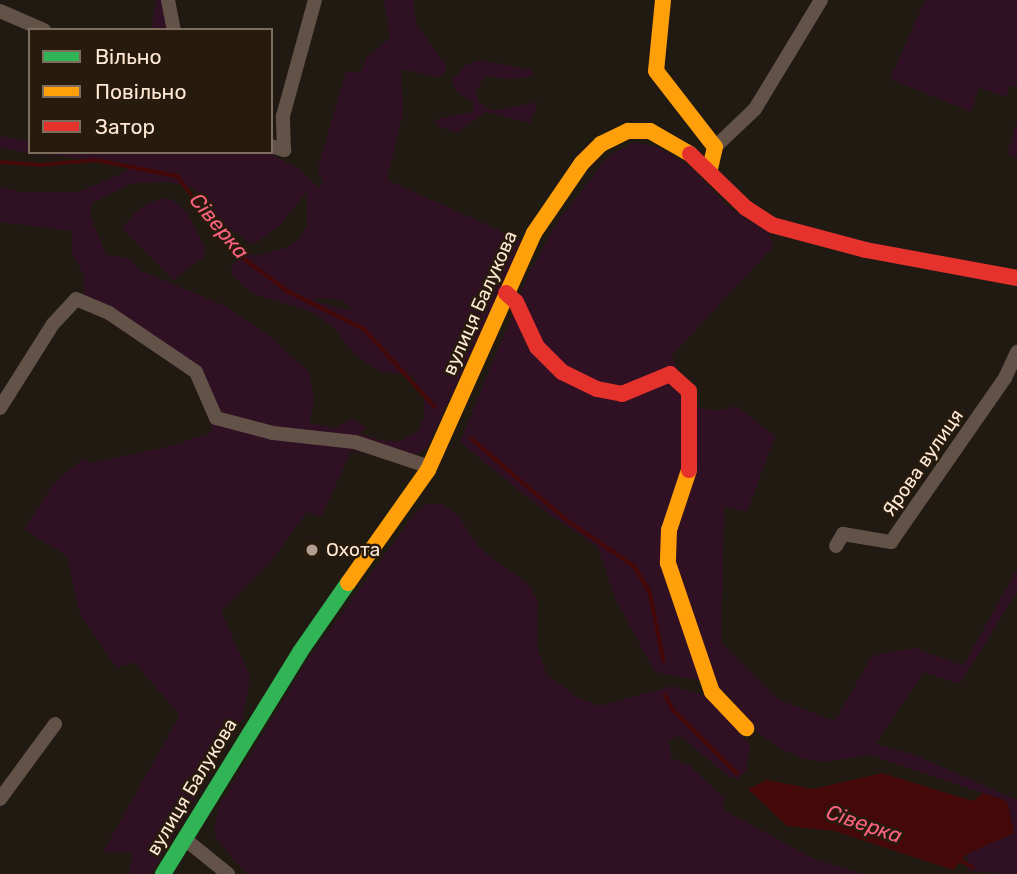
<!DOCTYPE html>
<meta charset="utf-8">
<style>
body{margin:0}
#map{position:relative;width:1017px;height:874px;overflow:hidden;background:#211a13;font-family:Rubik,sans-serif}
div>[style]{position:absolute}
.green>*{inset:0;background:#301124}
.water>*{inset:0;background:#440808}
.stream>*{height:3.5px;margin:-1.75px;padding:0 1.75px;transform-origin:1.75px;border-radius:1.75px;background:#440808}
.street>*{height:14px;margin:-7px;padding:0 7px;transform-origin:7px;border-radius:7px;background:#625248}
.fast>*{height:16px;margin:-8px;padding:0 8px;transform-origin:8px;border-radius:8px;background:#30b455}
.slow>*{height:16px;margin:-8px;padding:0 8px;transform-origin:8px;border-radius:8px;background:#ff9f0a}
.jam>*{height:16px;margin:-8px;padding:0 8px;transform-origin:8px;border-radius:8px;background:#e5322d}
.dots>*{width:19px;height:19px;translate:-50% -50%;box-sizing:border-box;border:4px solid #271b0d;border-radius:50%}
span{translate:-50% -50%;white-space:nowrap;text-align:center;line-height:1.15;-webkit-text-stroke:5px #271b0d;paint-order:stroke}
.street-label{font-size:19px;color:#ffe8d4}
.poi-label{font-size:19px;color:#ffe8d4}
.left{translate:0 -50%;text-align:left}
.water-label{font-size:21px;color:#ff627e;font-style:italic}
.legend{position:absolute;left:28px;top:28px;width:245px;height:126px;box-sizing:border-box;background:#271b0d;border:2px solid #7d6d5d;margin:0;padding:9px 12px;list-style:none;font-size:21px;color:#ffe8d4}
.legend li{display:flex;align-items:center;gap:14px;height:35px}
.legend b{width:35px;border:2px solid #7d6d5d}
</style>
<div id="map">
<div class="green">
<div style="clip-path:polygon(156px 0,165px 0,171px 30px,151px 30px)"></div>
<div style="clip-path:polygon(evenodd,384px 0,413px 0,416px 24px,447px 67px,440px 78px,404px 69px,401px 72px,403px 112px,387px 180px,523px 241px,427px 448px,412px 456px,351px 451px,321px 517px,307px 512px,271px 561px,221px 611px,250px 677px,243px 718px,151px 874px,129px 874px,133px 853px,103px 852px,180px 715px,134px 662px,117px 668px,80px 614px,67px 556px,24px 529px,54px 483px,83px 459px,90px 463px,171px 446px,213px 432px,194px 377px,84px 306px,84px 275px,72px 253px,72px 231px,0 222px,0 186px,19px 192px,79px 192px,127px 171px,127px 163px,23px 152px,0 147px,0 136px,30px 142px,30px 152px,266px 152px,296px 167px,318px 187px,324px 182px,317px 171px,346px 72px,361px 72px,367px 57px,390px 38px,384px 0,168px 182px,193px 188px,216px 219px,253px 245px,279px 226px,307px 191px,307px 227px,299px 239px,286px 248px,256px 256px,234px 244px,231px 250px,237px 260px,231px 267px,232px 274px,251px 293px,312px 312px,334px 327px,354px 354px,380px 372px,412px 375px,424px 395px,424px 418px,417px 432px,399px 441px,385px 441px,360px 434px,366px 428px,353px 419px,334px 428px,309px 423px,314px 400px,309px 372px,267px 334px,223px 305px,139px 270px,128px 258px,106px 255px,90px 216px,92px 203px,133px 183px,168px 182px,384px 0,319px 298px,343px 300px,354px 311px,312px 301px,319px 298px)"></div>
<div style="clip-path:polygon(925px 0,1017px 0,1017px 87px,1010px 85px,1006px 97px,979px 87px,971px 112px,890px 79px)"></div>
<div style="clip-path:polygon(480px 60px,532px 70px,535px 76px,510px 79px,484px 76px,476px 93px,480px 103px,493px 111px,538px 102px,530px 123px,486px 112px,457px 133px,436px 125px,434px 120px,473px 112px,473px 102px,456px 91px,452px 81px,464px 66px)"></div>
<div style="clip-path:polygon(1017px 120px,1017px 158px,1007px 154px)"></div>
<div style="clip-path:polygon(635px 142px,658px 147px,690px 167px,732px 210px,769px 233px,773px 247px,671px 356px,696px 407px,718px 411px,736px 406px,775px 436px,747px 512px,724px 506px,721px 642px,779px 700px,835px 721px,872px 656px,916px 648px,963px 666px,1017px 569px,1017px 591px,960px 684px,924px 672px,875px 744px,915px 755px,1017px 800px,1017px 874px,967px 871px,967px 854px,1014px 833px,1007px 801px,870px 755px,824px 762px,804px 759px,779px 748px,758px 732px,727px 694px,709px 682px,655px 672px,615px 598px,598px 547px,543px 510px,460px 442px,529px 274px,557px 222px,609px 156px)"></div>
<div style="clip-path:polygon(160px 199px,171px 199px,186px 211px,206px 249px,203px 257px,174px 280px,122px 228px,140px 208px)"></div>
<div style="clip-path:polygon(427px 504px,441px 504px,458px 515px,480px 549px,528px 584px,538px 601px,537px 648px,547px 675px,578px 698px,600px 706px,672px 686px,710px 697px,750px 745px,746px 770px,738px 779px,731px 778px,679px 735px,669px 740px,671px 758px,689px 765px,725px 799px,722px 809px,812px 858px,863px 874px,247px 874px,218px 841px,214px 830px,219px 806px,309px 658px,416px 512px)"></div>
</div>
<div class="water">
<div style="clip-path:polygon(882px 773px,973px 801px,983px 793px,1007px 801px,1014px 833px,967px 854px,953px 870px,835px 831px,787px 826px,748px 789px,767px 780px,813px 789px)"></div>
</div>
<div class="stream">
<div style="left:0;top:162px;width:39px;rotate:4deg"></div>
<div style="left:39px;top:165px;width:57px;rotate:-5deg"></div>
<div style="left:96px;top:160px;width:83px;rotate:11.2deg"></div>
<div style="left:177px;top:176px;width:99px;rotate:52deg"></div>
<div style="left:238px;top:254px;width:64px;rotate:36.7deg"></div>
<div style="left:289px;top:292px;width:84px;rotate:26.3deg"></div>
<div style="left:364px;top:329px;width:105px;rotate:47.7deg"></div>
<div style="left:472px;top:439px;width:126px;rotate:40.5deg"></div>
<div style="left:568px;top:521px;width:80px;rotate:34.3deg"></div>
<div style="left:634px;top:566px;width:31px;rotate:58deg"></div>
<div style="left:650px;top:592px;width:70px;rotate:78.5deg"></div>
<div style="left:665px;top:694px;width:18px;rotate:63deg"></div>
<div style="left:673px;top:710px;width:90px;rotate:44.5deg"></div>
<div style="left:958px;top:859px;width:17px;rotate:28deg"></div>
</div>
<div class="street">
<div style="left:168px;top:0;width:31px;rotate:79deg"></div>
<div style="left:0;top:11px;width:48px;rotate:23.4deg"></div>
<div style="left:271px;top:146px;width:14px;rotate:17deg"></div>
<div style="left:284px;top:150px;width:34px;rotate:-92deg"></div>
<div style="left:283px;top:116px;width:120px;rotate:-74.6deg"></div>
<div style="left:715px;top:147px;width:55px;rotate:-43.5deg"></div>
<div style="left:755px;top:109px;width:127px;rotate:-58.8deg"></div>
<div style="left:0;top:408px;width:99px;rotate:-57.8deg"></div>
<div style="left:53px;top:324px;width:34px;rotate:-47deg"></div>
<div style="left:76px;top:299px;width:36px;rotate:23deg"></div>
<div style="left:109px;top:313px;width:105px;rotate:34.1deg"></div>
<div style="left:196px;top:372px;width:50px;rotate:66.5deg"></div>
<div style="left:216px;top:418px;width:59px;rotate:14.7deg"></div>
<div style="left:273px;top:433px;width:82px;rotate:6.3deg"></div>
<div style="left:355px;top:442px;width:73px;rotate:18.4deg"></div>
<div style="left:424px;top:465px;width:6px;rotate:51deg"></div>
<div style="left:836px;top:546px;width:14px;rotate:-60deg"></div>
<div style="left:843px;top:534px;width:49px;rotate:9.5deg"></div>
<div style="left:891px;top:542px;width:200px;rotate:-55.2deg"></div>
<div style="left:1005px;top:378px;width:29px;rotate:-65deg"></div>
<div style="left:0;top:799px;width:93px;rotate:-53.7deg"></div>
<div style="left:186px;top:840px;width:54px;rotate:39deg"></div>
</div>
<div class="fast">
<div style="left:163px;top:874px;width:261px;rotate:-58.3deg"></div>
<div style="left:300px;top:652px;width:84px;rotate:-55.2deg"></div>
</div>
<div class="slow">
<div style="left:663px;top:0;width:71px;rotate:95.6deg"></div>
<div style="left:656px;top:71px;width:96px;rotate:52.2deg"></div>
<div style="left:715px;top:147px;width:23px;rotate:103deg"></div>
<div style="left:689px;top:470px;width:63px;rotate:108.4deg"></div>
<div style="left:669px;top:530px;width:33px;rotate:92deg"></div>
<div style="left:668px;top:563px;width:136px;rotate:71.2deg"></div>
<div style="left:712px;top:692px;width:50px;rotate:46.6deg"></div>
<div style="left:348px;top:583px;width:138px;rotate:-54.7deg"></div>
<div style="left:428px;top:470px;width:260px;rotate:-65.9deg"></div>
<div style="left:534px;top:233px;width:85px;rotate:-55.6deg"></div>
<div style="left:582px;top:163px;width:27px;rotate:-45deg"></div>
<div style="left:601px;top:144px;width:30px;rotate:-26deg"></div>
<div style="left:628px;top:131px;width:22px"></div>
<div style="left:650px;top:131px;width:46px;rotate:29.9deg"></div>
</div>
<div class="jam">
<div style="left:690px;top:154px;width:78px;rotate:44deg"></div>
<div style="left:746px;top:208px;width:31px;rotate:33deg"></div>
<div style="left:772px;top:225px;width:97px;rotate:14.9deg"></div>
<div style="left:866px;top:250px;width:154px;rotate:10.5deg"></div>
<div style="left:506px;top:293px;width:13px;rotate:42deg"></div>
<div style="left:516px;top:302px;width:50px;rotate:65deg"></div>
<div style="left:537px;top:347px;width:35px;rotate:45deg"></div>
<div style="left:562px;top:372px;width:39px;rotate:26deg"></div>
<div style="left:597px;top:389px;width:25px;rotate:11deg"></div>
<div style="left:622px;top:394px;width:52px;rotate:-22.6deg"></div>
<div style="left:670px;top:374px;width:25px;rotate:42deg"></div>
<div style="left:689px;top:391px;width:79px;rotate:90deg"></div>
</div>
<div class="dots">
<div style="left:312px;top:550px;background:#b1a090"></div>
</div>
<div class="street-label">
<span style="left:480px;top:303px;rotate:-66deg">вулиця Балукова</span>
<span style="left:923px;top:463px;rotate:-55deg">Ярова вулиця</span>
<span style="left:192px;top:787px;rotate:-59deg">вулиця Балукова</span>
</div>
<div class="poi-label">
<span class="left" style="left:326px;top:550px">Охота</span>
</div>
<div class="water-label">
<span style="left:219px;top:226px;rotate:50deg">Сіверка</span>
<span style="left:864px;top:824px;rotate:19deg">Сіверка</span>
</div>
<ul class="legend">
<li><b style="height:9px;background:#30b455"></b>Вільно</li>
<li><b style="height:9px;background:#ff9f0a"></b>Повільно</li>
<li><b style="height:9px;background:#e5322d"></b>Затор</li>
</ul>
</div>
